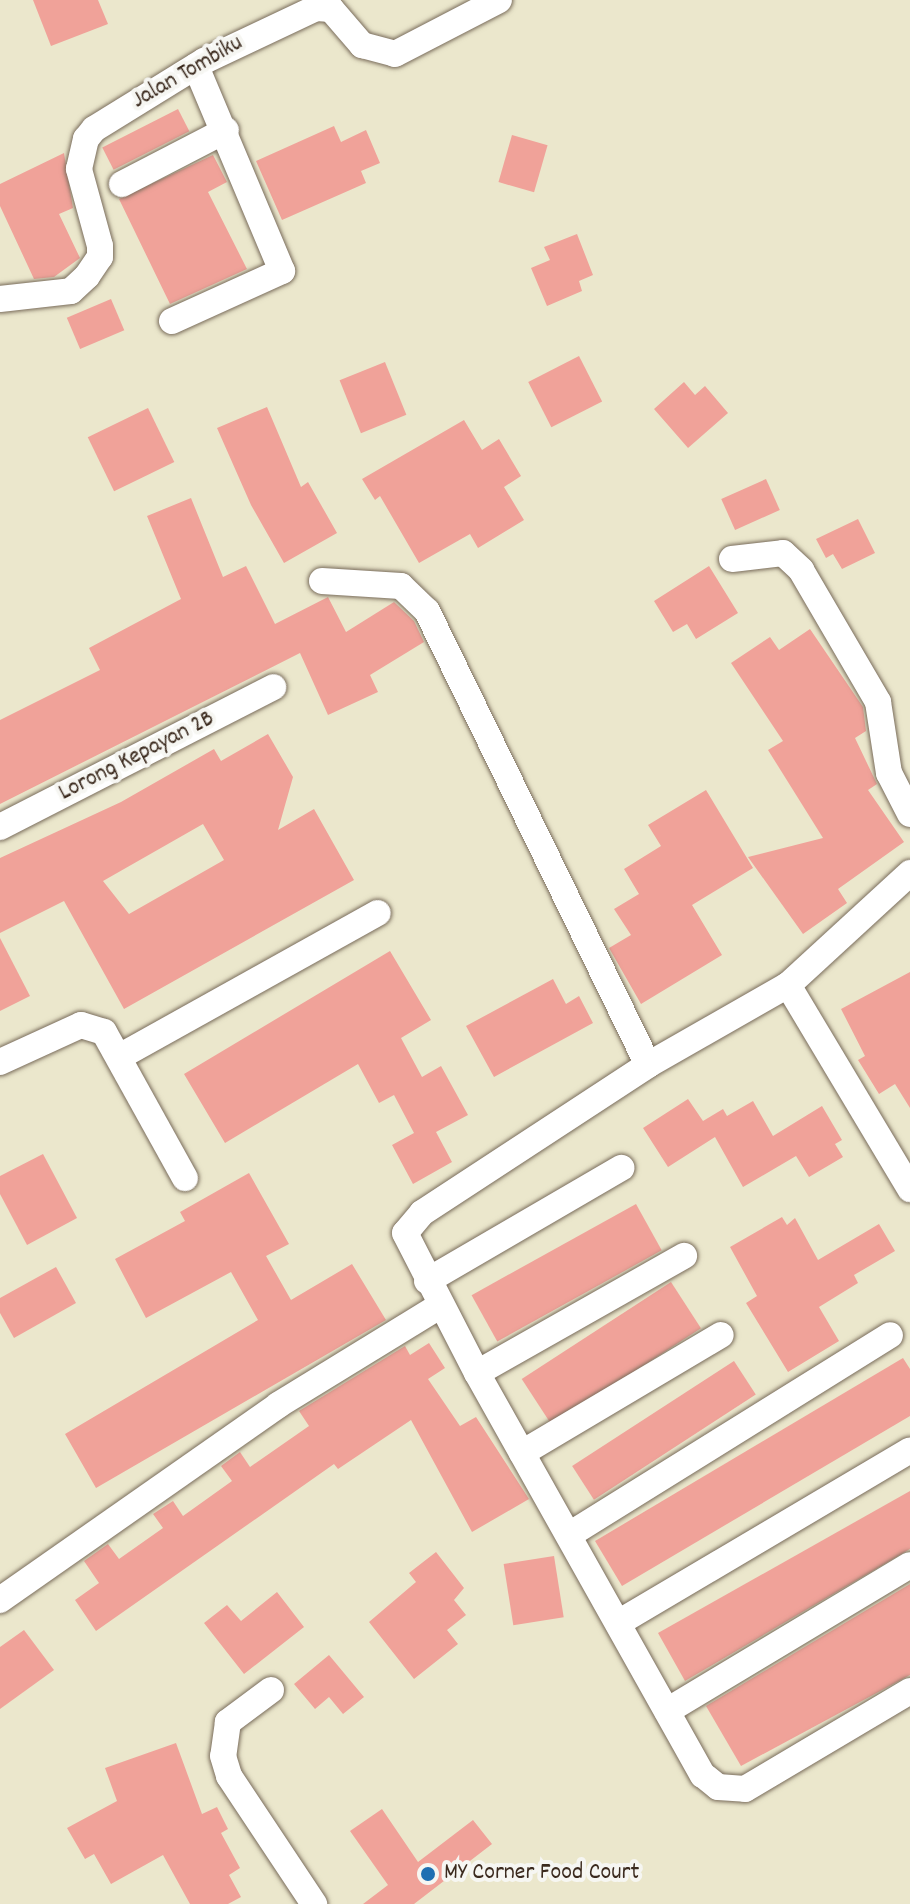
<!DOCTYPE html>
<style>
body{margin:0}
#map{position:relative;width:910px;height:1904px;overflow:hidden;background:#ebe7cc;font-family:Dekko,sans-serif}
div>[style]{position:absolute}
.building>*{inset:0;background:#f0a299;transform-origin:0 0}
.roads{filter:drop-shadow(0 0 2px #796c5b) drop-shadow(0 0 2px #796c5b)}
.minor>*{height:26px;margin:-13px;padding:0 13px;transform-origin:13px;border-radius:13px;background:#fff}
.dots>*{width:22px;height:22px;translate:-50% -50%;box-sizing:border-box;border:4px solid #f6f6f2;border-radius:50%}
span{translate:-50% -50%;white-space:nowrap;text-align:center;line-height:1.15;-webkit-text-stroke:8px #f6f6f2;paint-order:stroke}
.street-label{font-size:24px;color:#3b2a1e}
.poi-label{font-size:24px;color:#3b2a1e}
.left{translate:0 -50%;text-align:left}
</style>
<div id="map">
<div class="building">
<div style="clip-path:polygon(33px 0,98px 0,108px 24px,51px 46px)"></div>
<div style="left:178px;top:109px;width:25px;height:85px;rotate:63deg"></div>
<div style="clip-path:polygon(334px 126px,341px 142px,366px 130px,380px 163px,361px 171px,366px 183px,282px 220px,256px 161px)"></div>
<div style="left:512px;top:135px;width:37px;height:49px;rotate:16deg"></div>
<div style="clip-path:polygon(64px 153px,73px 208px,59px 214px,80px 258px,54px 277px,34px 279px,0 206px,0 184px)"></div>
<div style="clip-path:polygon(213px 155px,227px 182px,208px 192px,247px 269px,170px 304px,119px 199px)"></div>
<div style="clip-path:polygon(577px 234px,593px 275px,579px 281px,582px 291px,547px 306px,531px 268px,550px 260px,544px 247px)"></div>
<div style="left:111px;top:299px;width:34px;height:48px;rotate:67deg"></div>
<div style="left:579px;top:356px;width:51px;height:57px;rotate:63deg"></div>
<div style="left:385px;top:362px;width:57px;height:49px;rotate:68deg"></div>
<div style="clip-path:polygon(684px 382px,695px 395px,705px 386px,728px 413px,688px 448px,654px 409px)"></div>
<div style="clip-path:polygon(267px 407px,301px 487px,308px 482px,337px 533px,284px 563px,251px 505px,217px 428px)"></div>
<div style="left:148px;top:408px;width:60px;height:67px;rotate:64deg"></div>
<div style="clip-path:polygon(464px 420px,482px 450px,499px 439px,521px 476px,504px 487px,524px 520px,478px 548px,470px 534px,419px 563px,380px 496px,375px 500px,362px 479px)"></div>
<div style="left:766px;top:479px;width:34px;height:49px;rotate:66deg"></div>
<div style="clip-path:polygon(191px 498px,223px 577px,246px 566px,275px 624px,328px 597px,346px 632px,394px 602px,414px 621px,424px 642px,370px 675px,378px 692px,328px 715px,300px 653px,0 804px,0 720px,100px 670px,89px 648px,181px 599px,147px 516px)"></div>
<div style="clip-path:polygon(858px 519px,875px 553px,842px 569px,833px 554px,826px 558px,816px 539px)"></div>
<div style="clip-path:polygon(709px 566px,738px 613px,696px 639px,687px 624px,673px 632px,654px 601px)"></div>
<div style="clip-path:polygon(810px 629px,863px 707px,866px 731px,855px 738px,877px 784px,868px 790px,904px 842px,838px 889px,847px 903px,803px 934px,748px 857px,823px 838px,768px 750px,783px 741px,731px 663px,770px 637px,779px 650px)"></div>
<div style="clip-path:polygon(evenodd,268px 734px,293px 777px,278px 830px,314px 809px,354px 880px,124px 1009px,64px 901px,0 933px,0 858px,121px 802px,214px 749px,221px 761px,268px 734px,203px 824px,224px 860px,129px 914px,103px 881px,203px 824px)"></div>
<div style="clip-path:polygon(706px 790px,753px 868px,692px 905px,722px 955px,641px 1004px,609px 948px,631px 935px,614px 909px,639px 894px,624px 869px,661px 846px,648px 825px)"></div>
<div style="clip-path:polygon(0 938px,30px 996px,0 1011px)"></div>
<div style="clip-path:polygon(390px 951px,431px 1020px,401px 1038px,422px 1077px,441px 1066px,468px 1115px,436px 1132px,452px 1162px,413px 1184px,392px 1145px,414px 1133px,394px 1095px,379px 1103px,358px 1064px,225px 1143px,184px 1074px)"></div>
<div style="clip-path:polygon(910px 972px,910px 1108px,895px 1084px,879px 1094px,858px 1060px,865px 1056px,841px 1009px)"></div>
<div style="clip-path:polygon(553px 979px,566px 1004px,579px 996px,593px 1023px,494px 1077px,466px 1026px)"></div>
<div style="clip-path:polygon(688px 1099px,703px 1121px,723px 1109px,727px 1116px,753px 1101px,773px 1136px,822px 1106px,842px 1140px,835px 1144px,843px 1157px,809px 1177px,796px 1156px,743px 1187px,715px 1137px,668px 1167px,643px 1128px)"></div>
<div style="clip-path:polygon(43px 1154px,77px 1218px,27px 1245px,0 1194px,0 1176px)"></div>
<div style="clip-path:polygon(249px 1173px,289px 1244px,266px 1256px,291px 1300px,352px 1264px,386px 1320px,96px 1488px,65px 1434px,258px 1320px,231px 1272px,146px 1318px,115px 1259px,185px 1221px,180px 1212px)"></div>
<div style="left:636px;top:1204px;width:53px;height:188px;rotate:61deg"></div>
<div style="clip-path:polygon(782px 1217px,787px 1225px,795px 1218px,818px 1260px,879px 1224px,895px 1251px,854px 1275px,858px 1283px,819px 1307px,839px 1341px,788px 1372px,746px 1303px,757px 1296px,730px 1247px)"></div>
<div style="clip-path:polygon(56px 1267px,76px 1303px,14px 1338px,0 1313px,0 1298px)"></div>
<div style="left:671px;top:1282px;width:55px;height:178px;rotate:57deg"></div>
<div style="clip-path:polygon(429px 1343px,445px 1368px,428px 1379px,460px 1426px,476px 1417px,529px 1499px,472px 1532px,411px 1420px,338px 1469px,334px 1464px,96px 1631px,75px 1600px,99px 1583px,84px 1561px,108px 1544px,119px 1559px,163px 1528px,153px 1514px,173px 1501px,183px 1516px,232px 1481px,221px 1466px,240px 1452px,250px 1467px,309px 1426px,299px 1411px,405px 1346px,410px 1355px)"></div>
<div style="clip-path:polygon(903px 1358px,910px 1369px,910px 1416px,622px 1586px,595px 1541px)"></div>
<div style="left:734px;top:1361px;width:40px;height:193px;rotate:57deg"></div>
<div style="clip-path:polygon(910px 1491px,910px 1549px,685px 1681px,658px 1633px)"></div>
<div style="clip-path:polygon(436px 1552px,464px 1588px,454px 1600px,466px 1615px,447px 1630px,458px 1644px,414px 1679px,369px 1622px,416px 1582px,409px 1573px)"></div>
<div style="left:554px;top:1556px;width:62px;height:51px;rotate:81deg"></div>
<div style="clip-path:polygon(910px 1584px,910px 1675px,741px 1766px,706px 1706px)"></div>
<div style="clip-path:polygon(277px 1592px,304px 1627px,244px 1674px,204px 1623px,227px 1605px,241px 1621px)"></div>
<div style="clip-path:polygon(24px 1630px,54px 1670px,0 1709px,0 1647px)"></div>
<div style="clip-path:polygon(329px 1655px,364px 1697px,343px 1714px,329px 1697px,315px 1709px,294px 1684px)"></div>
<div style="clip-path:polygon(176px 1743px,202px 1814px,217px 1807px,228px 1829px,221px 1833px,240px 1868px,229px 1875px,241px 1897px,228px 1904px,190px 1904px,163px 1855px,111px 1884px,94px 1854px,85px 1859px,67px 1828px,117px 1801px,105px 1768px)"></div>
<div style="clip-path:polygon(382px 1809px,418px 1862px,473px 1820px,492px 1844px,414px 1904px,363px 1904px,388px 1885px,350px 1831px)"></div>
</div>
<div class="roads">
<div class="minor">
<div style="left:122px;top:184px;width:117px;rotate:-27.4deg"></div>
<div style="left:0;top:299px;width:71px;rotate:-6.4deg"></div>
<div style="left:71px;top:291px;width:22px;rotate:-43deg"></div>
<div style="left:87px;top:276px;width:23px;rotate:-56deg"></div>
<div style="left:100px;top:257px;width:11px;rotate:-90deg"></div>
<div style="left:100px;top:246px;width:80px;rotate:-105.3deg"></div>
<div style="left:79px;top:169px;width:31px;rotate:-77deg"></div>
<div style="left:86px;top:139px;width:13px;rotate:-51deg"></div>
<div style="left:94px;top:129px;width:129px;rotate:-31.7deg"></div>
<div style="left:204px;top:61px;width:124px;rotate:-25.3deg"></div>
<div style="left:316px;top:8px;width:15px;rotate:4deg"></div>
<div style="left:331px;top:9px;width:48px;rotate:49.3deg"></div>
<div style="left:362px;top:45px;width:34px;rotate:15deg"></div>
<div style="left:395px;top:54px;width:117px;rotate:-27.4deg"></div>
<div style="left:172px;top:321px;width:121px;rotate:-24.4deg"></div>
<div style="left:282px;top:271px;width:222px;rotate:-112.8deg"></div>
<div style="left:732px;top:559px;width:51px;rotate:-6.7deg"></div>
<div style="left:783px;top:553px;width:25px;rotate:43deg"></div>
<div style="left:801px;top:570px;width:153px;rotate:59.7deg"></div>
<div style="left:878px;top:702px;width:72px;rotate:81.2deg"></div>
<div style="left:889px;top:773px;width:46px;rotate:62.9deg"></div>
<div style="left:322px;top:581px;width:79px;rotate:3.6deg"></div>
<div style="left:401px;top:586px;width:36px;rotate:44deg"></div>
<div style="left:427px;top:611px;width:505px;rotate:64.04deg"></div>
<div style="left:0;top:827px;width:307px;rotate:-27.1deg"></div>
<div style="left:910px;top:873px;width:166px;rotate:137.4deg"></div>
<div style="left:788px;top:985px;width:161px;rotate:150.3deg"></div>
<div style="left:648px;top:1065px;width:270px;rotate:146.8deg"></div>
<div style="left:422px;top:1213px;width:26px;rotate:130deg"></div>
<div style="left:405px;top:1233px;width:157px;rotate:62.8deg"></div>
<div style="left:477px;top:1373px;width:461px;rotate:60.7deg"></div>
<div style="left:703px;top:1775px;width:19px;rotate:39deg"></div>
<div style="left:718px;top:1787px;width:27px;rotate:4deg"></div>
<div style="left:745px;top:1789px;width:192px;rotate:-30.7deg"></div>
<div style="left:788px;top:985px;width:238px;rotate:59.1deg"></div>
<div style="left:119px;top:1057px;width:296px;rotate:-29.1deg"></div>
<div style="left:0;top:1062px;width:89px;rotate:-24.6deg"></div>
<div style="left:81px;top:1025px;width:24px;rotate:17deg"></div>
<div style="left:104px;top:1032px;width:167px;rotate:61deg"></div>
<div style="left:427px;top:1281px;width:225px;rotate:-30.2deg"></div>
<div style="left:477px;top:1373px;width:238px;rotate:-29.5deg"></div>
<div style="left:522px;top:1453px;width:231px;rotate:-30.7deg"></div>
<div style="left:569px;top:1535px;width:378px;rotate:-31.9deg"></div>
<div style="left:0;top:1600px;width:340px;rotate:-35deg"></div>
<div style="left:278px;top:1405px;width:191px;rotate:-31.5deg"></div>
<div style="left:618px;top:1623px;width:339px;rotate:-30.6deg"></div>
<div style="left:271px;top:1690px;width:54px;rotate:143.3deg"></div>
<div style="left:228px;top:1722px;width:34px;rotate:98deg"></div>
<div style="left:223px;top:1756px;width:21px;rotate:73deg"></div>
<div style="left:229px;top:1776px;width:154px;rotate:56.4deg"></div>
<div style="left:667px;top:1711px;width:283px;rotate:-31deg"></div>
</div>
</div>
<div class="dots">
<div style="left:428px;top:1874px;background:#1f6fb2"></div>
</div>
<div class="street-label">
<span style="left:188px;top:73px;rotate:-30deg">Jalan Tombiku</span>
<span style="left:137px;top:757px;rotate:-27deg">Lorong Kepayan 2B</span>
</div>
<div class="poi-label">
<span class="left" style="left:444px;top:1874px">MY Corner Food Court</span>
</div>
</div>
